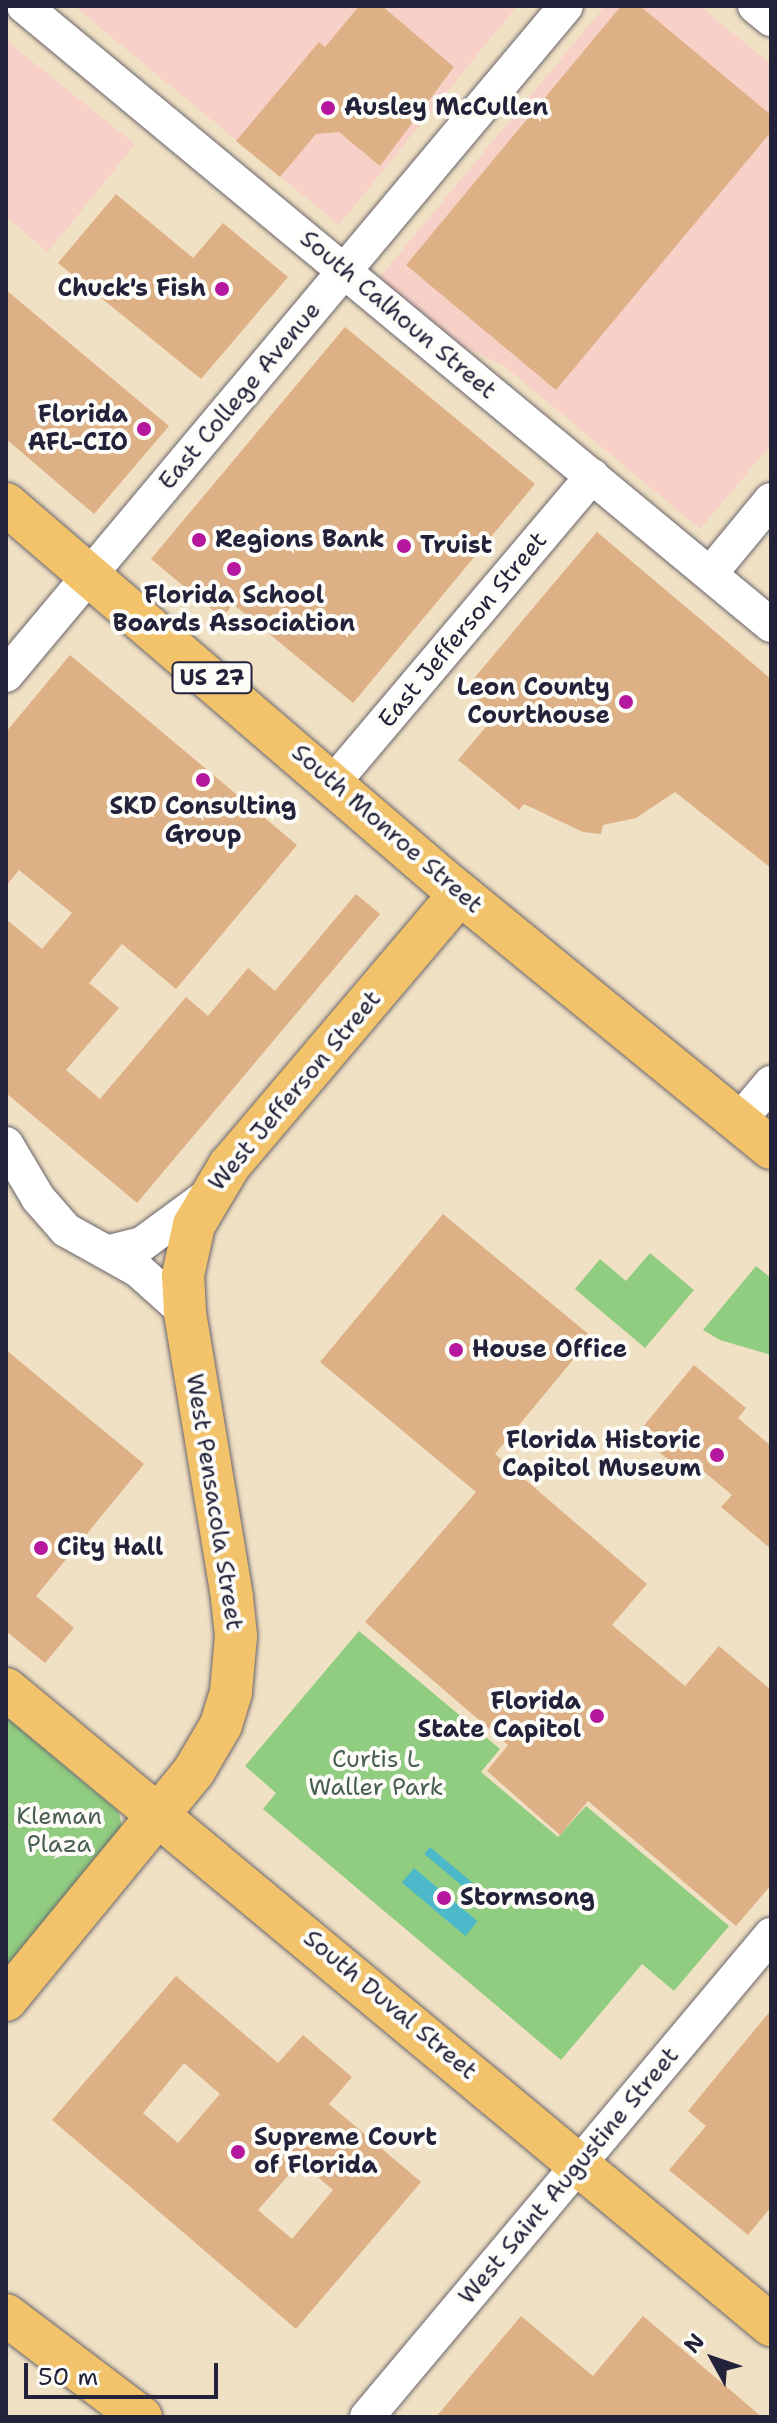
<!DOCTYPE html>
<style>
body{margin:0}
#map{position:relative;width:777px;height:2423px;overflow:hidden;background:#f1e1c4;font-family:"Shantell Sans",sans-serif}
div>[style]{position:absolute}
.built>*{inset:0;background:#f7d1c7}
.green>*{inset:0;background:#91cd81}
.water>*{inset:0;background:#4db8ca;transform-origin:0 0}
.building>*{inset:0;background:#deb085}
.roads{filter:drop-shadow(0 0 2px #6a656b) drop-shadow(0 0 2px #6a656b)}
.minor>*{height:34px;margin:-17px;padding:0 17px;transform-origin:17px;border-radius:17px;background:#fff}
.major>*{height:42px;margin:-21px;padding:0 21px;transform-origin:21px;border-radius:21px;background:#f2c36a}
.dots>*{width:22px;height:22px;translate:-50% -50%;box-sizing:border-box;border:4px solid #fdfcf7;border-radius:50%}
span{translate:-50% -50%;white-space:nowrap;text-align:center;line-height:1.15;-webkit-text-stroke:8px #fdfcf7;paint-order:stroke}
.shield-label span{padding:2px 6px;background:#fdfcf7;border:2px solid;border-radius:6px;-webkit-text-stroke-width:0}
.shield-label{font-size:22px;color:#22223b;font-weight:700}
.poi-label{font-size:24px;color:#22223b;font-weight:700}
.left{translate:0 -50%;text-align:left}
.right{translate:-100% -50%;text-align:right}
.street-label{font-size:24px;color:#22223b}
.park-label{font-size:24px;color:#495e54}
.frame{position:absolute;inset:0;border:8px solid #22223b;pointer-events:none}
.north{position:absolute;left:673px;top:2319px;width:80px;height:80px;-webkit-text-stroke:6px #fdfcf7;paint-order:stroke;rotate:310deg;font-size:22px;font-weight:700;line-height:32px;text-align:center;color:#22223b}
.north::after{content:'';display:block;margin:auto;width:28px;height:36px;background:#22223b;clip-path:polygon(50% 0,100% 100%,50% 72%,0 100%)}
.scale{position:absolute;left:24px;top:2363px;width:194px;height:36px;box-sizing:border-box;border:4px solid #22223b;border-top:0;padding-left:10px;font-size:24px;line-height:28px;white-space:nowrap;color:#22223b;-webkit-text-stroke:6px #fdfcf7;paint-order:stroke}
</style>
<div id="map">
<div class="built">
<div style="clip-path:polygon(74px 6px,517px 6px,339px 225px)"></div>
<div style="clip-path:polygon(605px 6px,700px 6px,771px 64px,771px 445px,700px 529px,504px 366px,433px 331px,375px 283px)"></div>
<div style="clip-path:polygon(6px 40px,135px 144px,48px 252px,6px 217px)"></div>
</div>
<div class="green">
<div style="clip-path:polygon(650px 1253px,694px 1290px,645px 1348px,575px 1289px,600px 1259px,626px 1281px)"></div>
<div style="clip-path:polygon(756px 1266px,771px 1278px,771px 1355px,720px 1340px,703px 1330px)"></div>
<div style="clip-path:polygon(359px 1631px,500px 1749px,481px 1772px,558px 1837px,586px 1806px,729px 1926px,674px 1991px,642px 1964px,561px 2060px,263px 1809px,276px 1793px,245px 1766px)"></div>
<div style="clip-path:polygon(6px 1717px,119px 1812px,122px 1828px,6px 1975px)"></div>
</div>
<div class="water">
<div style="left:430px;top:1847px;width:85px;height:9px;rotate:40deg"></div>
<div style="left:414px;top:1868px;width:83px;height:19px;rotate:40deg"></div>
</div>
<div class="building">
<div style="clip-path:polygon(359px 6px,382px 6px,454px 67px,380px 166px,339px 132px,316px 134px,280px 177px,236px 141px,319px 42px,325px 47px)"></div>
<div style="clip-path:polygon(621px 6px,640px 6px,771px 115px,771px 132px,556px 390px,406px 265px)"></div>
<div style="clip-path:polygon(116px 194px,193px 258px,223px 223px,288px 277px,201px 379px,58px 263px)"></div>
<div style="clip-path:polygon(6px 290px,169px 426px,94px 514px,6px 439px)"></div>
<div style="clip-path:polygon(345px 327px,535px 484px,353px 703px,233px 604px,222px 618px,151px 559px)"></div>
<div style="clip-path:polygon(597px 532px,771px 679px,771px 868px,675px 792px,636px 818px,603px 825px,601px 834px,583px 832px,524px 804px,519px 810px,458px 760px,496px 715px,465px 689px)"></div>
<div style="clip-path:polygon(70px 655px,297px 845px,176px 989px,122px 944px,89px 983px,119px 1008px,66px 1070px,100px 1099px,186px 997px,208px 1016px,248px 968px,275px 991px,356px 894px,380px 914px,137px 1203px,6px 1093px,6px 919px,42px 949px,72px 913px,19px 870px,6px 886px,6px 732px)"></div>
<div style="clip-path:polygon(443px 1214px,592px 1337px,495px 1454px,647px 1584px,612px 1625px,685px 1686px,719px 1646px,771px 1690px,771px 1885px,736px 1926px,588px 1801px,560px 1835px,487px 1771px,508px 1745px,365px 1622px,476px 1492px,320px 1362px)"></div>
<div style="clip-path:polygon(6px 1350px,144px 1464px,36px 1596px,74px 1628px,45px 1663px,6px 1631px)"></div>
<div style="clip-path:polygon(694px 1365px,746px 1408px,738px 1418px,771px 1446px,771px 1549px,721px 1507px,732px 1495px,696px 1465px,687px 1475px,637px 1434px)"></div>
<div style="clip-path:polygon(evenodd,176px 1976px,278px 2063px,303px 2035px,352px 2077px,329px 2104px,421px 2182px,296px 2329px,52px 2120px,176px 1976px,184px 2063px,220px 2094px,178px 2143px,143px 2113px,184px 2063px,176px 1976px,300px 2162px,333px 2190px,292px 2239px,258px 2210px,300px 2162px)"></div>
<div style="clip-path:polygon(771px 2010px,771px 2207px,748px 2235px,669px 2170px,706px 2126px,688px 2111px)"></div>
<div style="clip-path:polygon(521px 2316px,593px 2376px,643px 2316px,762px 2417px,436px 2417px)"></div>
</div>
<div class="roads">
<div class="minor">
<div style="left:24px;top:6px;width:970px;rotate:39.65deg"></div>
<div style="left:755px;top:6px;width:21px;rotate:39deg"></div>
<div style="left:710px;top:574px;width:96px;rotate:-50.5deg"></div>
<div style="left:6px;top:675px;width:872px;rotate:-50.07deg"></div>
<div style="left:333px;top:783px;width:402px;rotate:-49.8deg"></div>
<div style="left:738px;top:1122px;width:51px;rotate:-49.8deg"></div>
<div style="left:6px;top:1144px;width:63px;rotate:59.3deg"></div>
<div style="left:38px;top:1198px;width:43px;rotate:48.8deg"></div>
<div style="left:66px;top:1230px;width:82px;rotate:29.1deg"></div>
<div style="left:138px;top:1270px;width:63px;rotate:41.8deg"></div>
<div style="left:110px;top:1252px;width:33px;rotate:-14deg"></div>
<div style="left:142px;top:1244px;width:79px;rotate:-36.3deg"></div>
<div style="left:367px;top:2417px;width:629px;rotate:-50.03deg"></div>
</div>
<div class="major">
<div style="left:6px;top:504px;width:574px;rotate:40.69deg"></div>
<div style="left:441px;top:878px;width:426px;rotate:39.3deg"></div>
<div style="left:6px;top:1689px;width:995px;rotate:39.74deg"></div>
<div style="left:6px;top:2000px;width:296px;rotate:-50.6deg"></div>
<div style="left:194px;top:1771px;width:53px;rotate:-59.6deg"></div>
<div style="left:221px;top:1725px;width:34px;rotate:-73deg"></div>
<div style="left:231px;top:1692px;width:56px;rotate:-84.9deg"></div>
<div style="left:236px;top:1636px;width:39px;rotate:-96deg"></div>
<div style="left:232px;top:1597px;width:289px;rotate:-99.4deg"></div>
<div style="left:185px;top:1312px;width:37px;rotate:-93deg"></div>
<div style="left:183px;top:1275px;width:51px;rotate:-77.6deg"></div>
<div style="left:194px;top:1225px;width:69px;rotate:-59.3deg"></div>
<div style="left:229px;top:1166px;width:357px;rotate:-49.7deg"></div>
<div style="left:6px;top:2315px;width:169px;rotate:37.1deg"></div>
</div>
</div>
<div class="dots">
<div style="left:328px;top:108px;background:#b5179e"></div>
<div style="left:222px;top:289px;background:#b5179e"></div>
<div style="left:144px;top:429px;background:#b5179e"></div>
<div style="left:199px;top:540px;background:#b5179e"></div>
<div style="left:404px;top:546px;background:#b5179e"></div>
<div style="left:234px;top:569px;background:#b5179e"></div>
<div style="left:626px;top:702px;background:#b5179e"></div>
<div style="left:203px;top:780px;background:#b5179e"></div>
<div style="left:456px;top:1350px;background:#b5179e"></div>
<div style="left:717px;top:1455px;background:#b5179e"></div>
<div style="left:41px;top:1548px;background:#b5179e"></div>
<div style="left:597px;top:1716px;background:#b5179e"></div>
<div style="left:444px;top:1898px;background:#b5179e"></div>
<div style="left:238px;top:2152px;background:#b5179e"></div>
</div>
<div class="shield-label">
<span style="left:212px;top:678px">US 27</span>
</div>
<div class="poi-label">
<span class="left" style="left:344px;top:108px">Ausley McCullen</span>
<span class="right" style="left:206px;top:289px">Chuck's Fish</span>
<span class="right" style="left:128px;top:429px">Florida<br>AFL-CIO</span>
<span class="left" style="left:215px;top:540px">Regions Bank</span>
<span class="left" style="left:420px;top:546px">Truist</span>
<span style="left:234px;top:610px">Florida School<br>Boards Association</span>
<span class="right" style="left:610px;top:702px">Leon County<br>Courthouse</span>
<span style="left:203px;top:821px">SKD Consulting<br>Group</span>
<span class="left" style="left:472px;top:1350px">House Office</span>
<span class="right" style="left:701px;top:1455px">Florida Historic<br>Capitol Museum</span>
<span class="left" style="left:57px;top:1548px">City Hall</span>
<span class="right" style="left:581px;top:1716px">Florida<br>State Capitol</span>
<span class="left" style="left:460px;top:1898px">Stormsong</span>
<span class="left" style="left:254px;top:2152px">Supreme Court<br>of Florida</span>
</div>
<div class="street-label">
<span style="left:398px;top:315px;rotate:40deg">South Calhoun Street</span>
<span style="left:240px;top:396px;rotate:-50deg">East College Avenue</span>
<span style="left:463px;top:630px;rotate:-50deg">East Jefferson Street</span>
<span style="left:387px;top:829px;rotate:41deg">South Monroe Street</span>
<span style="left:295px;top:1091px;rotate:-50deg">West Jefferson Street</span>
<span style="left:214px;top:1502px;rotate:81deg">West Pensacola Street</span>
<span style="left:390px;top:2005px;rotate:40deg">South Duval Street</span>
<span style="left:569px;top:2176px;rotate:-50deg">West Saint Augustine Street</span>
</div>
<div class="park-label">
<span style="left:376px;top:1774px">Curtis L<br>Waller Park</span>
<span style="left:59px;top:1831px">Kleman<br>Plaza</span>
</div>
<div class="frame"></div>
<div class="north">N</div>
<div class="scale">50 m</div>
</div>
